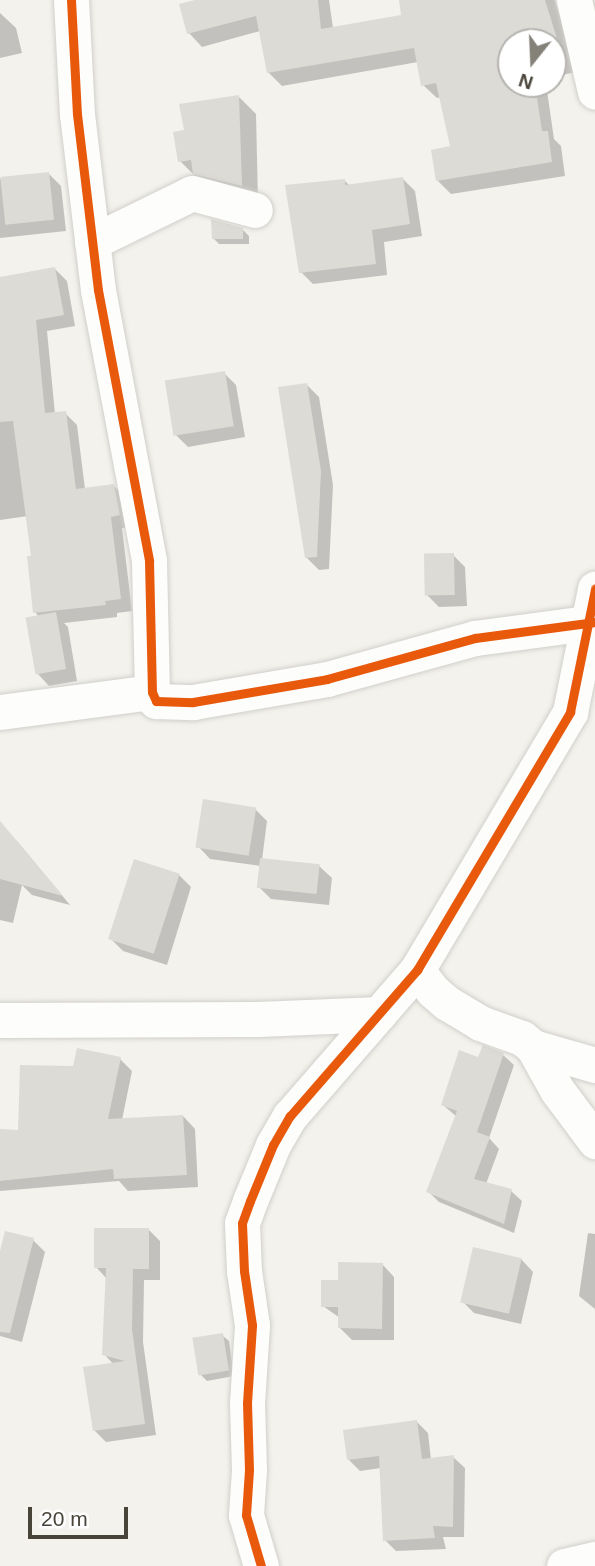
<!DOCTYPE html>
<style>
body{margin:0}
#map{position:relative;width:595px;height:1566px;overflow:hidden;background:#f3f2ed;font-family:Arial,sans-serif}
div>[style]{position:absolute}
.shadow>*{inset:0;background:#0003}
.building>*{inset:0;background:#dcdbd5;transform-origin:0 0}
.roads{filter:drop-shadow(0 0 2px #d1cfca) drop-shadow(0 0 2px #d1cfca)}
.minor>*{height:35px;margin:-17.5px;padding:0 17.5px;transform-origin:17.5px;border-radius:17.5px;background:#fdfdfc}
.cycleway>*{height:9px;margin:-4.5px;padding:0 4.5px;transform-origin:4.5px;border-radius:4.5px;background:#e8590c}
span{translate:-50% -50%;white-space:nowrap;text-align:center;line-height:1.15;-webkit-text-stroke:6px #fff;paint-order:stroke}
.north{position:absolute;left:497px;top:28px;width:70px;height:70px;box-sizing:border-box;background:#fff;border:2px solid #b6b4b0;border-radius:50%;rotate:198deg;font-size:19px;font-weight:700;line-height:28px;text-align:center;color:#494439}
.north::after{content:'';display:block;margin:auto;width:24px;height:32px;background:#848178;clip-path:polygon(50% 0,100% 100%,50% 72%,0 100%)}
.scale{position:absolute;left:28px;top:1507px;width:100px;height:32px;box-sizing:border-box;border:4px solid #494439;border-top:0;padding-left:9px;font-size:21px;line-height:24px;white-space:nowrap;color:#494439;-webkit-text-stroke:5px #fff;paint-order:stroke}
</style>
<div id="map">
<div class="shadow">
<div style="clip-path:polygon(202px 0,329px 0,333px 28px,403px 16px,400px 0,555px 0,576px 72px,553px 77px,553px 42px,511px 42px,511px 84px,546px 84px,554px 139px,561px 146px,565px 176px,451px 194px,438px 181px,452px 148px,441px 97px,437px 98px,423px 85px,418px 62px,282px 86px,268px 72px,260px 31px,202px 47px,189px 33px)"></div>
<div style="clip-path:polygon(0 13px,16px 28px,22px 53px,0 58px)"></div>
<div style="clip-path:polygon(239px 97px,256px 114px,258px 202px,197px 178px,180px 161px,186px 132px)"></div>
<div style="clip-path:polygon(49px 174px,61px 186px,66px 231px,0 238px,0 179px)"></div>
<div style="clip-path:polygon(402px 178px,415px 191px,422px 236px,384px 242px,387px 275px,313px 284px,301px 272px,344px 180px,350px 186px)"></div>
<div style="clip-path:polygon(242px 229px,249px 236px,249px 244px,219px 244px,213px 238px)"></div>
<div style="clip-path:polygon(55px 269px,67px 281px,75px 326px,47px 331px,55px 414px,65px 413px,77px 425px,85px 489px,113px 485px,125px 497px,131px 527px,122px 528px,132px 611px,117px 613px,117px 617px,64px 623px,68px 627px,77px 681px,49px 686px,37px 673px,39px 617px,35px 612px,33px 557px,28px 516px,0 520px,0 279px)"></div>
<div style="clip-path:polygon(224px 373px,236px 385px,245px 437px,188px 447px,176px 435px)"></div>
<div style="clip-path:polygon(307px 385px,319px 397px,333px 485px,329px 569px,319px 570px,306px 557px)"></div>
<div style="clip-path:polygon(453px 555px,465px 567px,467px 606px,439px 607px,427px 595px)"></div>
<div style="clip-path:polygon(255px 809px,267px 821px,262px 860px,319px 866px,332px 878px,329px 905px,271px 899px,259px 887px,261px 866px,210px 859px,198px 846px)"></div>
<div style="clip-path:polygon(0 836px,17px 841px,70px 905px,32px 895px,22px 885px,13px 923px,0 920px)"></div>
<div style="clip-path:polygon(179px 875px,191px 887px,167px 965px,123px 951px,111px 939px)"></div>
<div style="clip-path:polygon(503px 1055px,514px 1065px,489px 1138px,499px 1149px,486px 1184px,511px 1191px,522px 1201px,514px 1233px,439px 1202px,428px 1191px,457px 1117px,443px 1105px,480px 1059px)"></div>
<div style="clip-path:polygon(120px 1059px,132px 1071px,122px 1120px,183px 1116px,195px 1129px,198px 1187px,128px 1191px,119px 1181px,0 1191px,0 1131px,20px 1132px,75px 1068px)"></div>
<div style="clip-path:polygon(149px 1230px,160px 1241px,160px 1280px,144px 1280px,143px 1342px,156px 1435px,106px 1442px,94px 1430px,114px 1365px,104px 1354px,107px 1279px,96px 1267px)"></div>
<div style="clip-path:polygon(588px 1233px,595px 1234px,595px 1309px,579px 1296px)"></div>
<div style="clip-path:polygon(33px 1240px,45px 1252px,22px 1342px,0 1336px,0 1259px)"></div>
<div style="clip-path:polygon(521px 1259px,533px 1272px,521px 1324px,474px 1313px,462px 1301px)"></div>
<div style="clip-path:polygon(382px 1264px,394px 1277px,394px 1340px,352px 1340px,339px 1327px,340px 1318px,323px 1306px,340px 1282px)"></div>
<div style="clip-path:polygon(222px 1335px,229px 1341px,234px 1376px,207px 1381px,201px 1375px)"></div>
<div style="clip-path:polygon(417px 1422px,428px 1433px,431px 1460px,453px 1457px,465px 1468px,464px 1537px,443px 1537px,446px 1549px,396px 1551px,385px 1540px,381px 1468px,360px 1471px,349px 1460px)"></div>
</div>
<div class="building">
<div style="clip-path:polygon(195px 0,318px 0,321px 29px,401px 15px,399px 0,545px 0,563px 58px,553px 61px,553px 42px,511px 42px,511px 84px,535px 84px,542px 131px,548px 131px,552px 162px,436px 181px,431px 150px,450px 146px,436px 83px,421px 86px,414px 48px,267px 73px,256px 16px,187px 34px,179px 4px)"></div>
<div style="clip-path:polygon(239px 95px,242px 186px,193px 174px,191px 160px,178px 162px,173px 132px,184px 130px,179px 104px)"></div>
<div style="left:49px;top:172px;width:48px;height:49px;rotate:84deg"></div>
<div style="clip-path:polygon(403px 177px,410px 224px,372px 230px,376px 264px,299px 273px,285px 185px,345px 179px,345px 185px)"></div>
<div style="clip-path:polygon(211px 219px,243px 228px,243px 239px,212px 239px)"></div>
<div style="clip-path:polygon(55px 267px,64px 315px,36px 320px,45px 413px,66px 411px,76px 489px,114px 484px,120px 515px,111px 517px,121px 599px,105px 601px,106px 605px,33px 613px,27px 556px,31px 556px,13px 421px,0 422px,0 277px)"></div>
<div style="left:225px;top:371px;width:56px;height:61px;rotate:81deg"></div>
<div style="clip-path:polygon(307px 383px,321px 471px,317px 557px,305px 558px,278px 387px)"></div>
<div style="left:454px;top:553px;width:42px;height:30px;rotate:89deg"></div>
<div style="left:56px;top:612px;width:58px;height:31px;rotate:80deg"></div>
<div style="left:203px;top:799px;width:54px;height:49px;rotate:9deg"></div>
<div style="clip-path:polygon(0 821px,63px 896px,0 879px)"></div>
<div style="left:260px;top:858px;width:60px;height:30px;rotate:6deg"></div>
<div style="left:134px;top:859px;width:48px;height:84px;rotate:18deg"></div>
<div style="clip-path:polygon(483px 1045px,504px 1053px,477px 1132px,490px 1137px,474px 1179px,512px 1189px,504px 1224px,426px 1192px,457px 1111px,441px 1105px,459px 1050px,478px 1057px)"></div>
<div style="clip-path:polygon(77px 1048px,121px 1057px,108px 1119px,183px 1115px,187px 1175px,114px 1179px,113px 1169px,0 1181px,0 1129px,18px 1130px,20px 1065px,73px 1066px)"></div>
<div style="clip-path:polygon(94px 1228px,149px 1228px,149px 1269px,133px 1269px,132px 1329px,145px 1424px,93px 1431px,83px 1367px,125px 1361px,102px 1355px,106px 1268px,94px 1268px)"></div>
<div style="clip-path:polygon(5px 1231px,34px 1238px,10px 1333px,0 1332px,0 1251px)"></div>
<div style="left:473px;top:1247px;width:50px;height:57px;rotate:13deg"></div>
<div style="clip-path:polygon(338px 1262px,383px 1263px,382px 1329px,338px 1328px,338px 1307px,321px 1307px,321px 1280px,338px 1280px)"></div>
<div style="left:223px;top:1333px;width:38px;height:31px;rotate:81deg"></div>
<div style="clip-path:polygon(417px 1420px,422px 1459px,454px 1455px,453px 1527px,433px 1526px,435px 1538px,383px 1541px,379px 1456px,347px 1460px,343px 1430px)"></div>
</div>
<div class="roads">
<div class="minor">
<div style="left:71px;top:0;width:114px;rotate:87deg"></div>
<div style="left:77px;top:114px;width:177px;rotate:83.2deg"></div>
<div style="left:98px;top:290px;width:276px;rotate:79.3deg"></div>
<div style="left:149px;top:561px;width:131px;rotate:88.7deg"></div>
<div style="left:152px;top:692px;width:10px;rotate:66deg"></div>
<div style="left:156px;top:701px;width:37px;rotate:2deg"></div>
<div style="left:193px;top:702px;width:136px;rotate:-9.7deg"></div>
<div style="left:327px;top:679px;width:154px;rotate:-15.5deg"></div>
<div style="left:475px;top:638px;width:121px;rotate:-7.6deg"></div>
<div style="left:574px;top:0;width:94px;rotate:77.1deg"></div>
<div style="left:92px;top:242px;width:111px;rotate:-26.1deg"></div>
<div style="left:192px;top:193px;width:65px;rotate:15.1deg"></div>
<div style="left:0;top:712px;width:153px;rotate:-7.5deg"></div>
<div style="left:417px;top:970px;width:26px;rotate:53deg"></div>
<div style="left:433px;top:991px;width:18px;rotate:41deg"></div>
<div style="left:447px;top:1003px;width:39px;rotate:31deg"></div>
<div style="left:480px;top:1023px;width:45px;rotate:19.7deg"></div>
<div style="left:522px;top:1038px;width:14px;rotate:39deg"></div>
<div style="left:533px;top:1047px;width:49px;rotate:60.8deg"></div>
<div style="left:557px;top:1090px;width:64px;rotate:53.3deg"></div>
<div style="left:0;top:1020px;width:258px;rotate:-0.2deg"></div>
<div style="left:258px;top:1019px;width:121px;rotate:-2.4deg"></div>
<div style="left:533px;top:1047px;width:65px;rotate:16.2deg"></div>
<div style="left:261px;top:1566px;width:53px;rotate:-106.4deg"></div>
<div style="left:246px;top:1515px;width:45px;rotate:-86.2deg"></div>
<div style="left:249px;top:1470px;width:67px;rotate:-91.7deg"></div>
<div style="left:247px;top:1403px;width:78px;rotate:-86.3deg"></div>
<div style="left:252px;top:1325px;width:55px;rotate:-98.4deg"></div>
<div style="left:244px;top:1271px;width:48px;rotate:-92.4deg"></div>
<div style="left:242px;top:1223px;width:23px;rotate:-70deg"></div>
<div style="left:250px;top:1201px;width:61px;rotate:-67.7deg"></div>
<div style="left:273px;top:1145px;width:34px;rotate:-60deg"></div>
<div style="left:290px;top:1116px;width:194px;rotate:-49deg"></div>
<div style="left:417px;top:970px;width:300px;rotate:-59.3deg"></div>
<div style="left:570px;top:712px;width:126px;rotate:-78.5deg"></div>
<div style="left:564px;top:1566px;width:32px;rotate:-13deg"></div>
</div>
</div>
<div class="cycleway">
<div style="left:71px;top:0;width:114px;rotate:87deg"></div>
<div style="left:77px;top:114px;width:177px;rotate:83.2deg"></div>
<div style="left:98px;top:290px;width:276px;rotate:79.3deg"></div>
<div style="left:149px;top:561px;width:131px;rotate:88.7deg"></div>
<div style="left:152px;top:692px;width:10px;rotate:66deg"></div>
<div style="left:156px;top:701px;width:37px;rotate:2deg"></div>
<div style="left:193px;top:702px;width:136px;rotate:-9.7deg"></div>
<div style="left:327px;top:679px;width:154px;rotate:-15.5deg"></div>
<div style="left:475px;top:638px;width:121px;rotate:-7.6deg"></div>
<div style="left:261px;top:1566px;width:53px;rotate:-106.4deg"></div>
<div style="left:246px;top:1515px;width:45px;rotate:-86.2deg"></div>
<div style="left:249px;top:1470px;width:67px;rotate:-91.7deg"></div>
<div style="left:247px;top:1403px;width:78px;rotate:-86.3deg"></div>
<div style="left:252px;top:1325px;width:55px;rotate:-98.4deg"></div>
<div style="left:244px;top:1271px;width:48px;rotate:-92.4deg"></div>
<div style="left:242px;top:1223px;width:23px;rotate:-70deg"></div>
<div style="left:250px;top:1201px;width:61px;rotate:-67.7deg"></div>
<div style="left:273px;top:1145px;width:34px;rotate:-60deg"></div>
<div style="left:290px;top:1116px;width:194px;rotate:-49deg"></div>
<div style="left:417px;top:970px;width:300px;rotate:-59.3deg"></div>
<div style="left:570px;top:712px;width:126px;rotate:-78.5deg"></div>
</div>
<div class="north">N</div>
<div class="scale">20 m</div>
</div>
